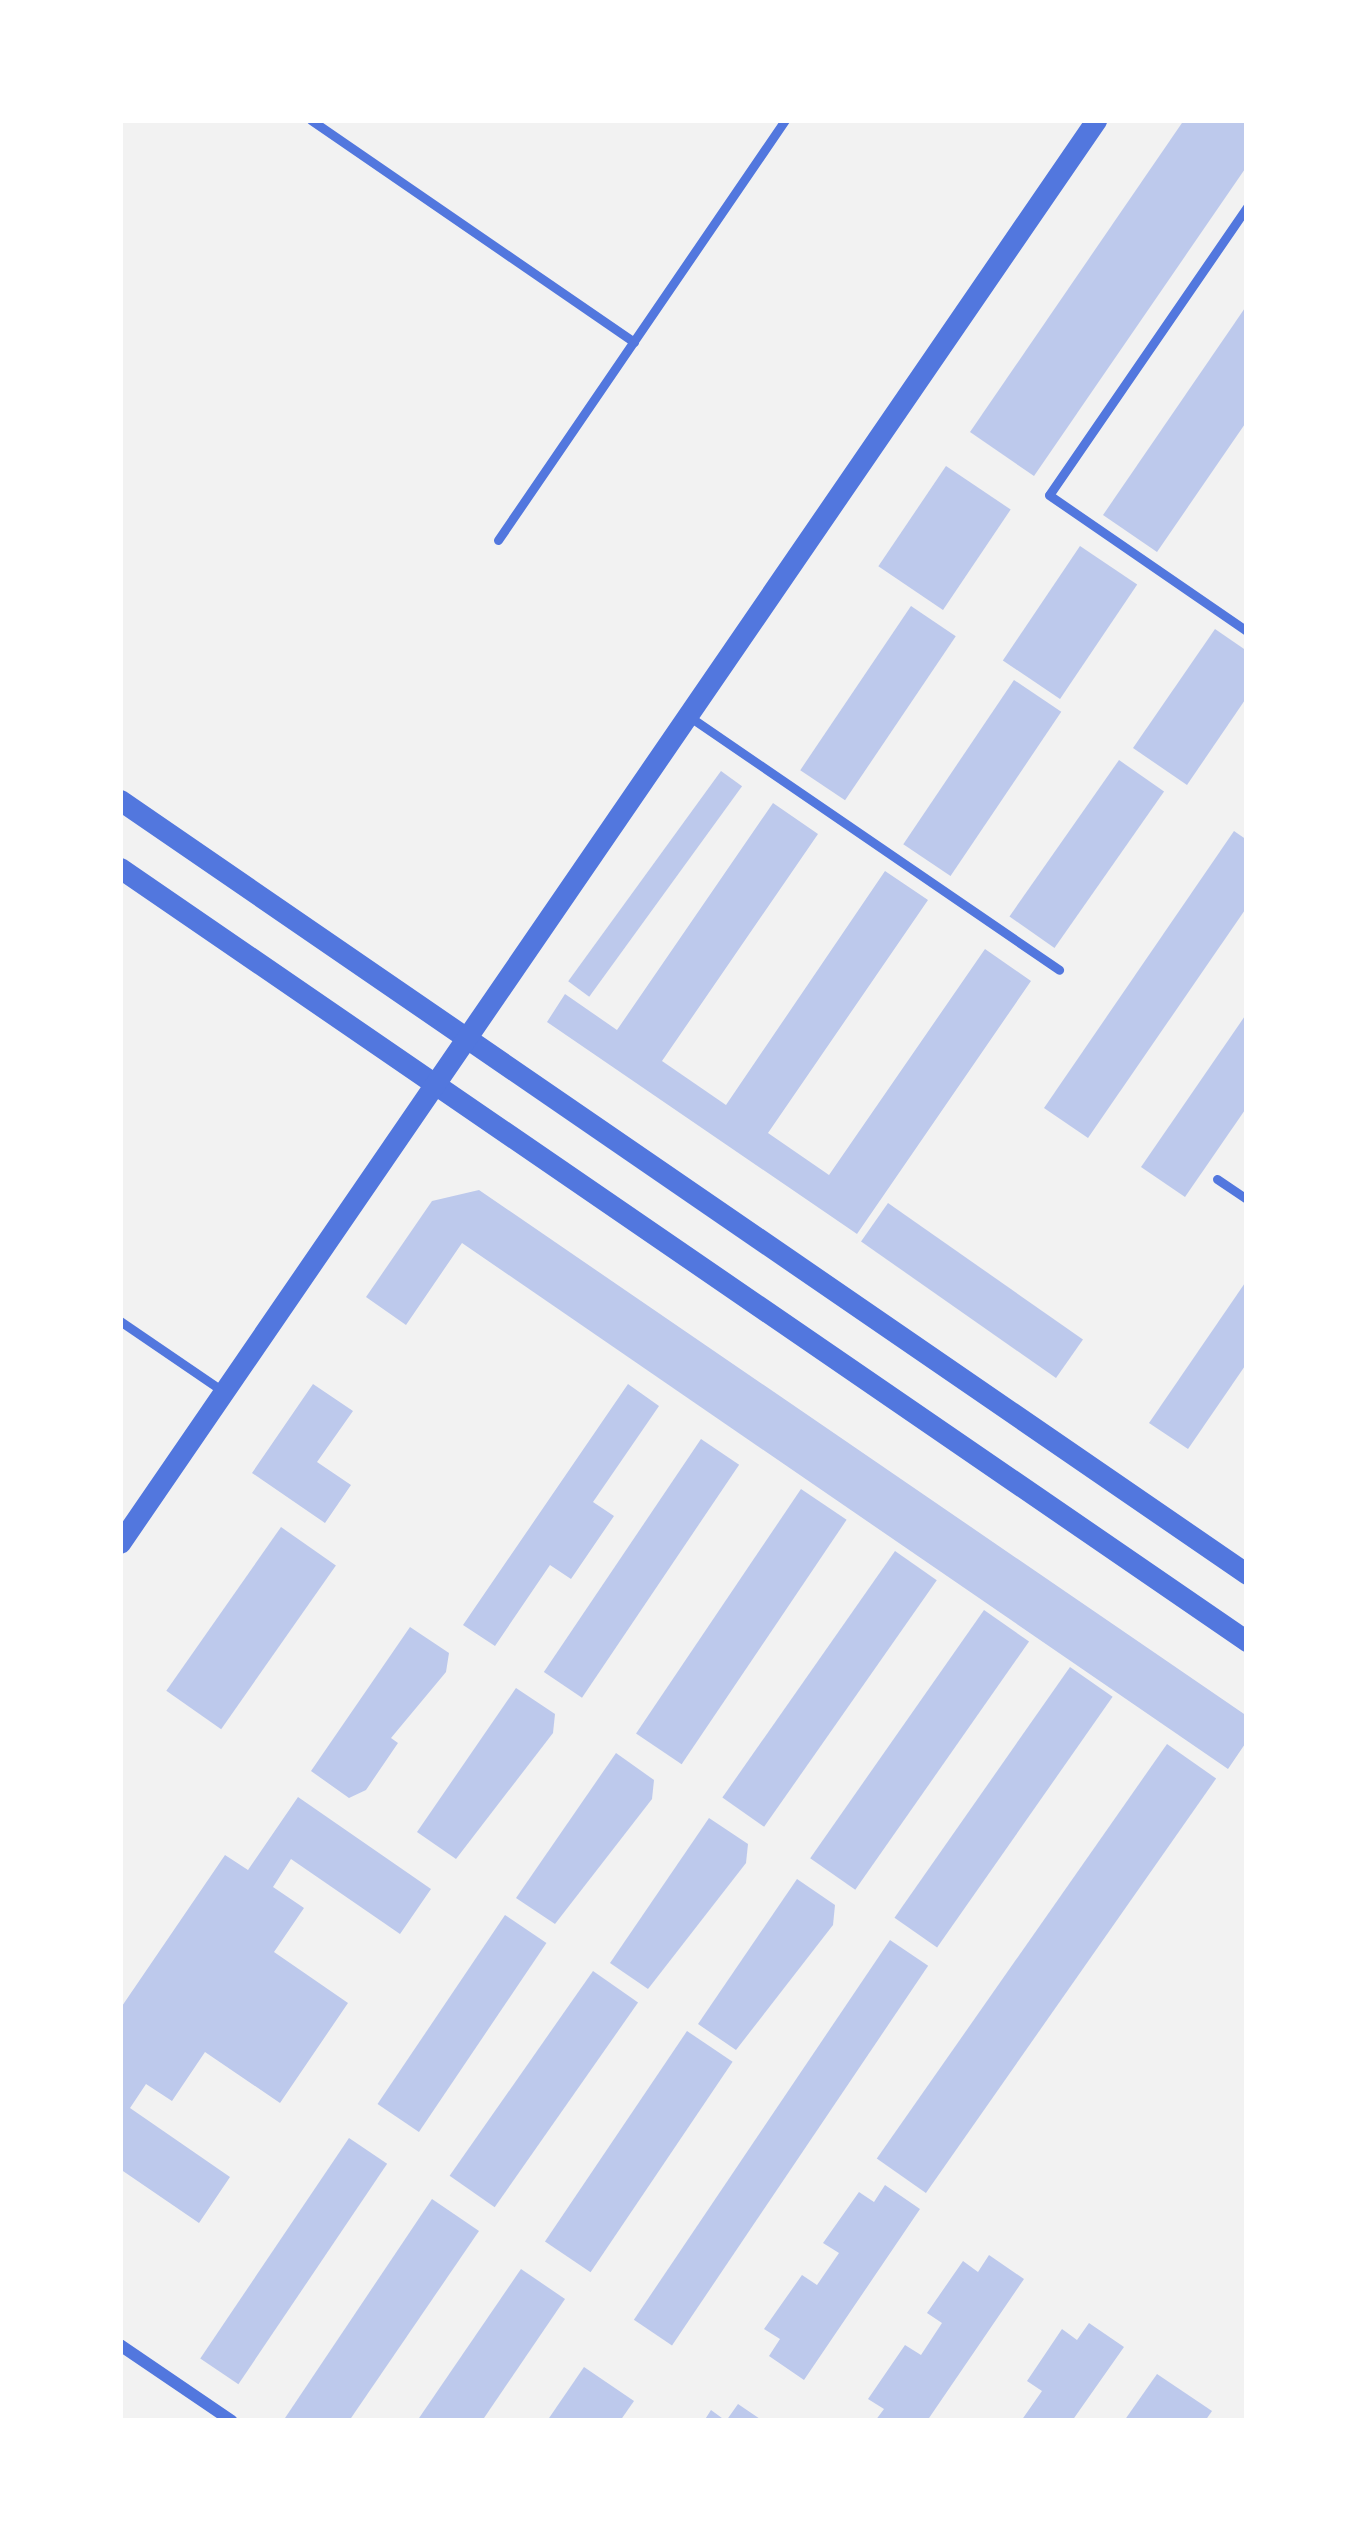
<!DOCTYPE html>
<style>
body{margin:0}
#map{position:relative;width:1367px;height:2541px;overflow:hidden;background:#f2f2f2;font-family:Ubuntu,sans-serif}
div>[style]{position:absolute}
.building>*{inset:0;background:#bdc9ec;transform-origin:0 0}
.service>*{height:9px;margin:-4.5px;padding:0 4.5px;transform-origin:4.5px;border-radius:4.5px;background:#5277de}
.minor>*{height:12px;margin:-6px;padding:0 6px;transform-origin:6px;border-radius:6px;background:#5277de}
.tertiary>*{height:21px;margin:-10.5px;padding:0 10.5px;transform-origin:10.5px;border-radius:10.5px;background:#5277de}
span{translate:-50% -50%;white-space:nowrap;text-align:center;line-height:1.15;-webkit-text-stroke:12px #fff;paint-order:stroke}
.frame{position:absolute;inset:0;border:123px solid #fff;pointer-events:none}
</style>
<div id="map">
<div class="building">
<div style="clip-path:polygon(1184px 120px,1247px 120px,1247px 166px,1034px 476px,970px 432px)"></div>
<div style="clip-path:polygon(1247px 305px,1247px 421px,1157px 552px,1103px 515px)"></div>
<div style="left:946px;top:466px;width:78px;height:121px;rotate:34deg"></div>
<div style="left:1080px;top:546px;width:69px;height:138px;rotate:34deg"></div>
<div style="left:911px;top:606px;width:54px;height:198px;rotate:34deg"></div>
<div style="clip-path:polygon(1215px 629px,1247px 651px,1247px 697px,1187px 785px,1133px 748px)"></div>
<div style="left:1014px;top:680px;width:57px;height:198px;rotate:34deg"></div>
<div style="left:1119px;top:760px;width:55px;height:191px;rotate:35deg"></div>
<div style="left:721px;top:771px;width:26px;height:260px;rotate:36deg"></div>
<div style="clip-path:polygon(773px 803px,818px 834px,662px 1061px,726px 1105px,885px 871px,928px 900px,768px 1133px,829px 1175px,985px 949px,1031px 981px,857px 1234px,547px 1022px,565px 994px,617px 1030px)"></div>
<div style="clip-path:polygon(1234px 831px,1247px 840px,1247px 907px,1088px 1138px,1044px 1108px)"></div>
<div style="clip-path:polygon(1247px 1013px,1247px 1107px,1185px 1197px,1141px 1167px)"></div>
<div style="clip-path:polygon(479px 1190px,1247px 1716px,1247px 1741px,1228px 1769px,462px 1243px,406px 1325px,366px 1297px,432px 1201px)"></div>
<div style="left:888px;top:1203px;width:238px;height:47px;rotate:35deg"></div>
<div style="clip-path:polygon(1247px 1280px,1247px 1363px,1188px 1449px,1149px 1423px)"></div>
<div style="clip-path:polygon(313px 1384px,353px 1411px,317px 1462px,351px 1485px,325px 1523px,252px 1473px)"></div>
<div style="clip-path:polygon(628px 1384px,659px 1406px,593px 1502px,614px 1516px,571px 1579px,550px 1565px,495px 1646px,463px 1625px)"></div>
<div style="left:701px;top:1439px;width:46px;height:281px;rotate:34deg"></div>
<div style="left:801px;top:1489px;width:55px;height:295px;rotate:34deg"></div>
<div style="left:281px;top:1527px;width:67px;height:200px;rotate:35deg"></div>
<div style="left:895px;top:1551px;width:51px;height:301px;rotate:35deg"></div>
<div style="left:984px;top:1610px;width:55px;height:303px;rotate:35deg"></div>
<div style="clip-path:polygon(410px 1627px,449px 1653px,446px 1672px,391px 1738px,398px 1743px,366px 1790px,349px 1798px,311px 1771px)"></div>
<div style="left:1070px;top:1667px;width:52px;height:306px;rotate:35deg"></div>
<div style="clip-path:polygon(516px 1688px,555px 1714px,553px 1733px,456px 1859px,417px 1832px)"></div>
<div style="left:1167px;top:1744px;width:60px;height:506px;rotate:35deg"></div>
<div style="clip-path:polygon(616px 1753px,654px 1780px,652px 1799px,555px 1924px,516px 1898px)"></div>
<div style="clip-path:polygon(298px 1797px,431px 1889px,400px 1934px,291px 1859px,273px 1887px,304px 1908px,274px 1952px,348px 2003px,280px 2103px,205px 2052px,172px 2101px,146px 2084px,130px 2108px,230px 2177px,199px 2223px,120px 2169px,120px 2009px,225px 1855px,248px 1870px)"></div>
<div style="clip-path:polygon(709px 1818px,748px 1844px,746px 1863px,648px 1989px,610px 1963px)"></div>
<div style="clip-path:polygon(797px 1879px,835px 1905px,833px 1925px,736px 2050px,698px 2024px)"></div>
<div style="left:505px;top:1915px;width:50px;height:228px;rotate:34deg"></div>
<div style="left:890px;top:1940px;width:46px;height:458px;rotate:34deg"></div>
<div style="left:593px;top:1971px;width:55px;height:250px;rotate:35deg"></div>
<div style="left:687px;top:2031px;width:55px;height:254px;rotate:34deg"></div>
<div style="left:349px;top:2138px;width:46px;height:266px;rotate:34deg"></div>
<div style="clip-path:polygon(885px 2185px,920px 2209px,804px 2380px,769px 2356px,780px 2339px,764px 2329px,802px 2275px,817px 2285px,839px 2253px,823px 2243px,859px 2192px,874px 2202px)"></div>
<div style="clip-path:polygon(432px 2199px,479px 2231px,349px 2421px,283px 2421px)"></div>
<div style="clip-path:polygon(989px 2255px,1024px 2279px,927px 2421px,875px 2421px,884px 2409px,868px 2399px,905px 2345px,921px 2355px,942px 2323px,927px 2313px,963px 2261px,978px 2272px)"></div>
<div style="clip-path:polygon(521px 2269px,565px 2299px,482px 2421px,417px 2421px)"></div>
<div style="clip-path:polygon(1089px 2323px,1124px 2347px,1072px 2421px,1021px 2421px,1042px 2391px,1027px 2381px,1062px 2329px,1077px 2340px)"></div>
<div style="clip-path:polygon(584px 2367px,634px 2401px,620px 2421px,547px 2421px)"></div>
<div style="clip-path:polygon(1157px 2374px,1212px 2411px,1205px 2421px,1124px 2421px)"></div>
<div style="clip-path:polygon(738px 2404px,763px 2421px,704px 2421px,711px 2410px,726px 2421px)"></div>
</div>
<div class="service">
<div style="left:311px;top:120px;width:392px;rotate:34.5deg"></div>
<div style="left:1247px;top:207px;width:349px;rotate:124.5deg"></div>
<div style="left:1049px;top:495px;width:240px;rotate:34.5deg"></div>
<div style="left:498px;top:540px;width:509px;rotate:-55.65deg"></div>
<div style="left:687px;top:715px;width:451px;rotate:34.4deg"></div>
<div style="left:1217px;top:1179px;width:36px;rotate:34deg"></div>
<div style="left:120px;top:1321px;width:126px;rotate:34.3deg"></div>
</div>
<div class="minor">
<div style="left:120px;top:2345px;width:135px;rotate:34.2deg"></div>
</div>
<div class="tertiary">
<div style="left:120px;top:800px;width:1367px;rotate:34.48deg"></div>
<div style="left:120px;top:868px;width:1367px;rotate:34.45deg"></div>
<div style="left:120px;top:1543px;width:1726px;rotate:-55.55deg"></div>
</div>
<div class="frame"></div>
</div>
